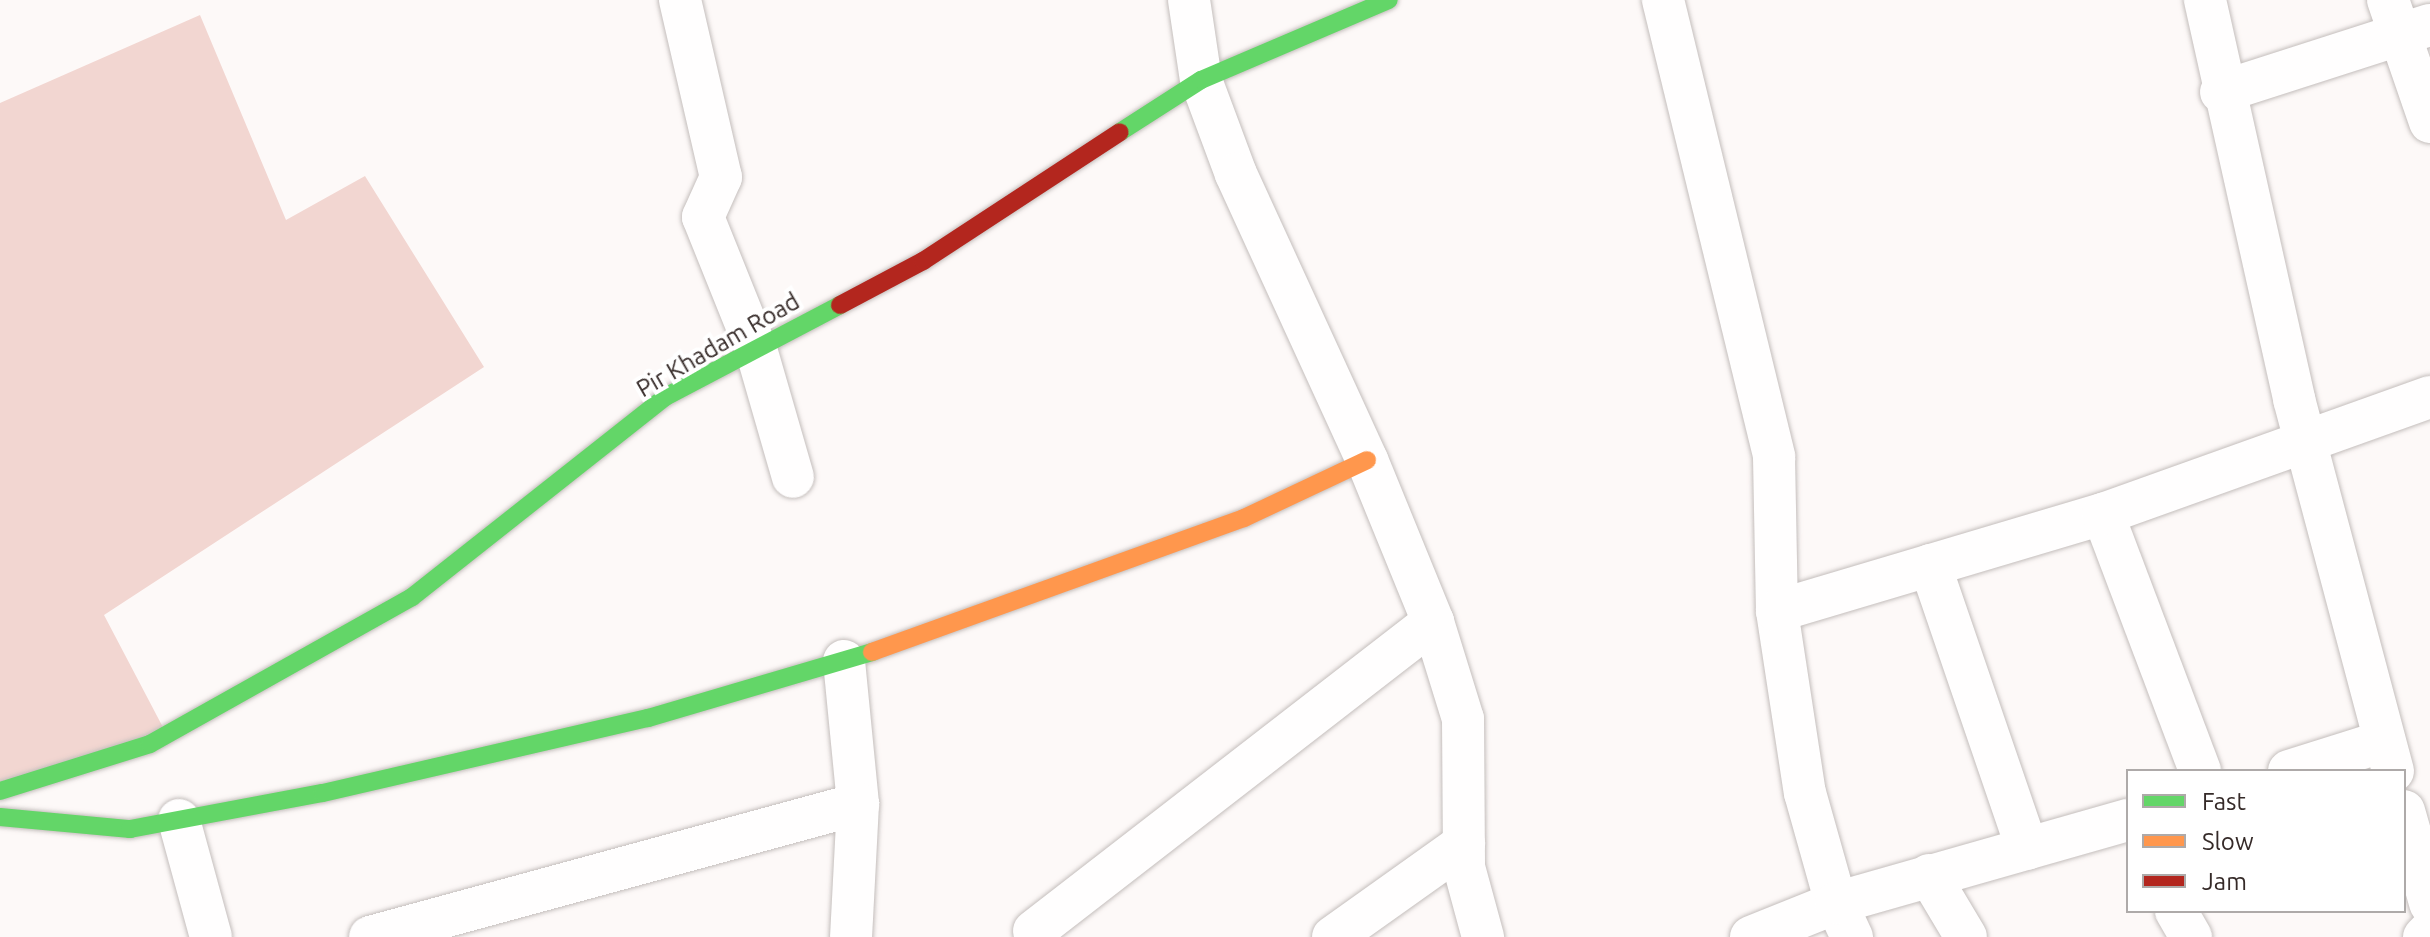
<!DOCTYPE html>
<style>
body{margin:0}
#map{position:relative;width:2430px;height:937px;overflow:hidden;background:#fdf9f8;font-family:Ubuntu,sans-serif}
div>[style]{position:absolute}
.green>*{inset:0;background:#f2d6d1}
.roads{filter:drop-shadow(0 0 2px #c4bebc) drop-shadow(0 0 2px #c4bebc)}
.street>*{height:42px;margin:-21px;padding:0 21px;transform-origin:21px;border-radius:21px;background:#fffefe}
.fast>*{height:18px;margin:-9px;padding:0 9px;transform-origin:9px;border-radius:9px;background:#63d668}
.slow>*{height:18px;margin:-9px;padding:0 9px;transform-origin:9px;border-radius:9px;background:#ff974d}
.jam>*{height:18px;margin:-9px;padding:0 9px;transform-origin:9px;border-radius:9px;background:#b3261e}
span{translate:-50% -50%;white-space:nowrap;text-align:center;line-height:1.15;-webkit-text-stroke:8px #fff;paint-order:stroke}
.street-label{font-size:24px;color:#352a28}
.legend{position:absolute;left:2126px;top:769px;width:280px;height:144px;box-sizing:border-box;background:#fff;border:2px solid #aeaaa9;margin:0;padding:10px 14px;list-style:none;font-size:24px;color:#352a28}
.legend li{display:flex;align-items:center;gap:16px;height:40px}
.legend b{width:40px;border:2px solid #aeaaa9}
</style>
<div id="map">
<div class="green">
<div style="clip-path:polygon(200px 15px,286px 220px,365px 176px,484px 367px,104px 615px,167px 735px,0 790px,0 103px)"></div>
</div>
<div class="roads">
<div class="street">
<div style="left:680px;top:0;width:182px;rotate:77deg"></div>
<div style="left:721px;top:177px;width:44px;rotate:114.2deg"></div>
<div style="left:703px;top:217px;width:142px;rotate:68.1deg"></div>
<div style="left:756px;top:349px;width:133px;rotate:73.9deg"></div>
<div style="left:1189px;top:0;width:81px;rotate:81.5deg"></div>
<div style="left:1201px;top:80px;width:100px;rotate:69.6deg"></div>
<div style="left:1236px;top:174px;width:315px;rotate:65.4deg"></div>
<div style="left:1367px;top:460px;width:175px;rotate:67.8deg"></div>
<div style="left:1433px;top:622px;width:102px;rotate:72.8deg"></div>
<div style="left:1463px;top:719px;width:148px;rotate:89.6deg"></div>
<div style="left:1464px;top:867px;width:73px;rotate:74.8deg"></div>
<div style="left:1663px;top:0;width:470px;rotate:76.3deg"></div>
<div style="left:1774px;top:457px;width:154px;rotate:88.9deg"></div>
<div style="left:1777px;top:611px;width:184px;rotate:81.3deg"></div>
<div style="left:1805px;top:793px;width:114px;rotate:74.3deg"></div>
<div style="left:1836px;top:903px;width:38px;rotate:65deg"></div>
<div style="left:2205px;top:0;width:409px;rotate:77.4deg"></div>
<div style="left:2294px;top:399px;width:385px;rotate:75.1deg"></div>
<div style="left:2388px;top:0;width:129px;rotate:71deg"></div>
<div style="left:2221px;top:92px;width:219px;rotate:-17.8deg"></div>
<div style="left:2103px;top:514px;width:275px;rotate:69.3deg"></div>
<div style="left:1930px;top:565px;width:300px;rotate:71.1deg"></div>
<div style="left:1777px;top:611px;width:340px;rotate:-16.6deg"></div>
<div style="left:2103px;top:514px;width:347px;rotate:-19.7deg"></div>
<div style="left:844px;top:661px;width:144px;rotate:84.4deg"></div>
<div style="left:858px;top:804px;width:133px;rotate:93deg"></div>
<div style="left:2289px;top:771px;width:100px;rotate:-17.5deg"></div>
<div style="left:2404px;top:811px;width:96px;rotate:74.2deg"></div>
<div style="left:179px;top:820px;width:121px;rotate:74.7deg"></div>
<div style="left:1929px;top:875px;width:72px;rotate:59.2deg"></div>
<div style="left:2176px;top:911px;width:30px;rotate:60deg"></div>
<div style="left:1034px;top:931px;width:505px;rotate:-37.76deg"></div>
<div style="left:370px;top:937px;width:506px;rotate:-15.25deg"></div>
<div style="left:1333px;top:937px;width:161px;rotate:-35.4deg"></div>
<div style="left:1751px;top:937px;width:92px;rotate:-21.8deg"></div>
<div style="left:1836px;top:903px;width:304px;rotate:-15.9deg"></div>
<div style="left:2424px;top:937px;width:8px;rotate:-45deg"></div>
</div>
<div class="fast">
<div style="left:1120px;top:132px;width:96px;rotate:-32.7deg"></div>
<div style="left:1201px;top:80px;width:204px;rotate:-23.1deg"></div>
<div style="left:0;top:791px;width:157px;rotate:-17.4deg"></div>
<div style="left:150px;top:744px;width:300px;rotate:-29.3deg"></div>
<div style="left:412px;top:597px;width:323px;rotate:-38.3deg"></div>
<div style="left:665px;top:397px;width:198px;rotate:-27.7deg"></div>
<div style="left:0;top:817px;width:131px;rotate:5.3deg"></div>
<div style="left:130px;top:829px;width:196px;rotate:-10.6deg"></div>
<div style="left:323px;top:793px;width:334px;rotate:-13deg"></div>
<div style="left:648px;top:718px;width:234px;rotate:-16.4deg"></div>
</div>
<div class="slow">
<div style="left:872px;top:652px;width:395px;rotate:-19.8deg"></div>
<div style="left:1244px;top:518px;width:136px;rotate:-25.2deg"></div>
</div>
<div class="jam">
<div style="left:840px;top:305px;width:94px;rotate:-27.9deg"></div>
<div style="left:923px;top:261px;width:235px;rotate:-33.2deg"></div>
</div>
</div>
<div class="street-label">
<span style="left:718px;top:345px;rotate:-30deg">Pir Khadam Road</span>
</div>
<ul class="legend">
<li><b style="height:10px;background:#63d668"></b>Fast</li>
<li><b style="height:10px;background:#ff974d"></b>Slow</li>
<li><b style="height:10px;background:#b3261e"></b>Jam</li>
</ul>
</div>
